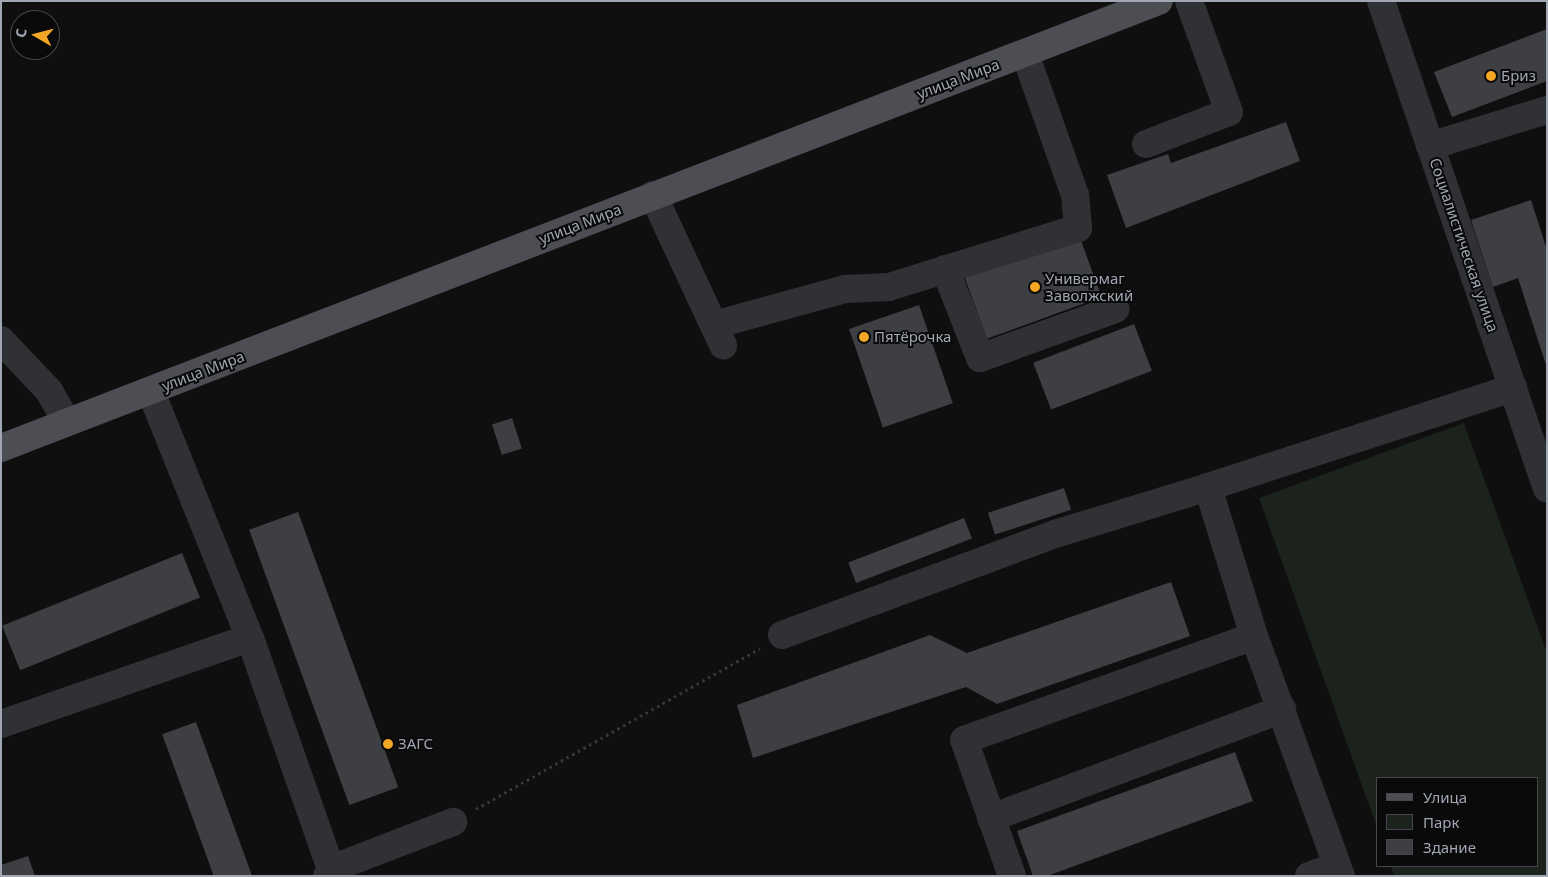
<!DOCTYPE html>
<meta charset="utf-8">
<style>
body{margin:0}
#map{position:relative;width:1548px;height:877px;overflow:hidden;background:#0f0f10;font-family:"Noto Sans",sans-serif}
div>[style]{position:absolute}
.green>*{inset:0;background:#1b231c}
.building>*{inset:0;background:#3e3f43;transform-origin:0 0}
.path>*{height:3px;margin-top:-1.5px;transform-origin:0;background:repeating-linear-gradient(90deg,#36383c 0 2.5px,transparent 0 6.5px)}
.minor>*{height:28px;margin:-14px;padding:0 14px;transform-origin:14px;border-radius:14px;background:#303135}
.major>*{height:28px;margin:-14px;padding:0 14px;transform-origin:14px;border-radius:14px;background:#4c4e54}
.dots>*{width:14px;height:14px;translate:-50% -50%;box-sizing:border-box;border:2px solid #0a0a0b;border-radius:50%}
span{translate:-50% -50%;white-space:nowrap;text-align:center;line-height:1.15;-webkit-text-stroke:4px #0a0a0b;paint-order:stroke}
.poi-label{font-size:15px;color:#a0a6b2}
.left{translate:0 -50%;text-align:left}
.street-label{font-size:15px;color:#a0a6b2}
.frame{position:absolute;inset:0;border:2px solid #a0a6b2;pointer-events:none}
.legend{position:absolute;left:1376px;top:777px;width:162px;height:90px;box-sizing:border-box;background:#0a0a0b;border:1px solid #46484e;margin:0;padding:6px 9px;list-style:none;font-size:15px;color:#a0a6b2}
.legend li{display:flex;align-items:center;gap:10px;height:25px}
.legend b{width:25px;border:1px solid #46484e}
.north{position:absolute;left:10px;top:10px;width:50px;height:50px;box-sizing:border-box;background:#0a0a0b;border:1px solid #46484e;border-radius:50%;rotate:278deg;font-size:14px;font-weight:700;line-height:20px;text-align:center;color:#a0a6b2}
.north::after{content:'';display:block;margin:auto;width:18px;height:22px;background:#f3a724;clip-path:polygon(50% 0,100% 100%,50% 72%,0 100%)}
</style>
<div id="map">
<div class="green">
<div style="clip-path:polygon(1464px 423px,1547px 653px,1547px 876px,1394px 876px,1391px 866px,1537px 866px,1537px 778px,1377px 778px,1377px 827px,1259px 498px)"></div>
</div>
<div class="building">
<div style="clip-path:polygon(1547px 29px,1547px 81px,1452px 117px,1434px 72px)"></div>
<div style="clip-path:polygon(1286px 122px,1300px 161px,1126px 228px,1107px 175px,1168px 154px,1171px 163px)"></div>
<div style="clip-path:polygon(1531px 200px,1547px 250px,1546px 365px,1518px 278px,1493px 287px,1471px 220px)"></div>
<div style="left:1079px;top:235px;width:66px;height:122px;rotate:70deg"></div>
<div style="left:919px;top:305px;width:104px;height:74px;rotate:71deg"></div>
<div style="left:1134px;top:324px;width:50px;height:108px;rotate:69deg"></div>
<div style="left:512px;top:418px;width:32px;height:21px;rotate:72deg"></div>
<div style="left:1064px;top:488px;width:23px;height:80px;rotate:72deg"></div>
<div style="left:298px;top:512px;width:293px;height:52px;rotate:70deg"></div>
<div style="left:964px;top:518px;width:22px;height:124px;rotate:69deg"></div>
<div style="left:182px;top:553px;width:48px;height:194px;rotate:68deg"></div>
<div style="clip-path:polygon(1171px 582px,1190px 636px,997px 704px,966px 687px,753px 758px,737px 705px,930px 635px,967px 653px)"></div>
<div style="left:196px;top:722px;width:164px;height:36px;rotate:70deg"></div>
<div style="clip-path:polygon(1235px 752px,1253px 801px,1047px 876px,1033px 876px,1017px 831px)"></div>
<div style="clip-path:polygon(28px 856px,35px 876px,1px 876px,1px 865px)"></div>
</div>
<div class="path">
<div style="left:476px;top:809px;width:326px;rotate:-29.5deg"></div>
</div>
<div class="minor">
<div style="left:1381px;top:1px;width:515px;rotate:71.21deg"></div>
<div style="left:1146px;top:144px;width:89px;rotate:-21.1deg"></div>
<div style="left:1229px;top:112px;width:118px;rotate:-109.8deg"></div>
<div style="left:1430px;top:146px;width:122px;rotate:-17.1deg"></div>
<div style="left:653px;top:195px;width:166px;rotate:65deg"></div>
<div style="left:945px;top:269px;width:96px;rotate:68.5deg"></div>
<div style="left:980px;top:358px;width:144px;rotate:-19.9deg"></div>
<div style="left:714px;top:325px;width:136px;rotate:-15.4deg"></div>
<div style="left:845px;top:289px;width:44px;rotate:-2.6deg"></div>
<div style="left:889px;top:287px;width:198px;rotate:-17.3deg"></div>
<div style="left:1078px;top:228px;width:33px;rotate:-95deg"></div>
<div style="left:1075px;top:195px;width:150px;rotate:-109.5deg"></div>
<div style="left:1px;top:340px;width:70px;rotate:46.7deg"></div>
<div style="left:49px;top:391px;width:36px;rotate:60deg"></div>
<div style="left:151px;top:392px;width:265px;rotate:68.1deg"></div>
<div style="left:250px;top:638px;width:245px;rotate:70.7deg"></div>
<div style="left:782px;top:635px;width:294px;rotate:-20.3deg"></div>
<div style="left:1058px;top:533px;width:157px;rotate:-17deg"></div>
<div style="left:1px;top:724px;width:263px;rotate:-19.1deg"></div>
<div style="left:991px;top:818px;width:311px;rotate:-20.5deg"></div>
<div style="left:327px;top:876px;width:8px;rotate:-60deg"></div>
<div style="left:331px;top:869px;width:131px;rotate:-21.1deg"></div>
<div style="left:1012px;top:876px;width:144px;rotate:-109.4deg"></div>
<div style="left:964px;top:740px;width:308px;rotate:-19.7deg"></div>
<div style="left:1309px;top:876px;width:30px;rotate:-20deg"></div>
<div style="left:1341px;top:876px;width:255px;rotate:-109.9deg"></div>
<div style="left:1254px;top:636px;width:156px;rotate:-107.2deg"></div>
<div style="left:1208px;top:487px;width:321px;rotate:-18deg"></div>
</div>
<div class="major">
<div style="left:1px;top:448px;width:1241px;rotate:-21.11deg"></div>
</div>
<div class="dots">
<div style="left:1491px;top:76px;background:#f3a724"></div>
<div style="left:1035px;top:287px;background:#f3a724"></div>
<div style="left:864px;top:337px;background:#f3a724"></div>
<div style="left:388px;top:744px;background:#f3a724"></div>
</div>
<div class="poi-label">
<span class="left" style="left:1501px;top:76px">Бриз</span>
<span class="left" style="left:1045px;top:287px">Универмаг<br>Заволжский</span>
<span class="left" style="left:874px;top:337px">Пятёрочка</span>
<span class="left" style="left:398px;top:744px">ЗАГС</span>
</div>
<div class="street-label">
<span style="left:958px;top:79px;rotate:-21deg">улица Мира</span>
<span style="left:580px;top:224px;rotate:-21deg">улица Мира</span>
<span style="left:1464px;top:245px;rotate:71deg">Социалистическая улица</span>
<span style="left:203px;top:371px;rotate:-21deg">улица Мира</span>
</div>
<div class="frame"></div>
<ul class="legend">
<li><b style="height:6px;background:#4c4e54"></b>Улица</li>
<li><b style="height:14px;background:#1b231c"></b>Парк</li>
<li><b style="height:14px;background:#3e3f43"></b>Здание</li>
</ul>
<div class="north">С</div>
</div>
